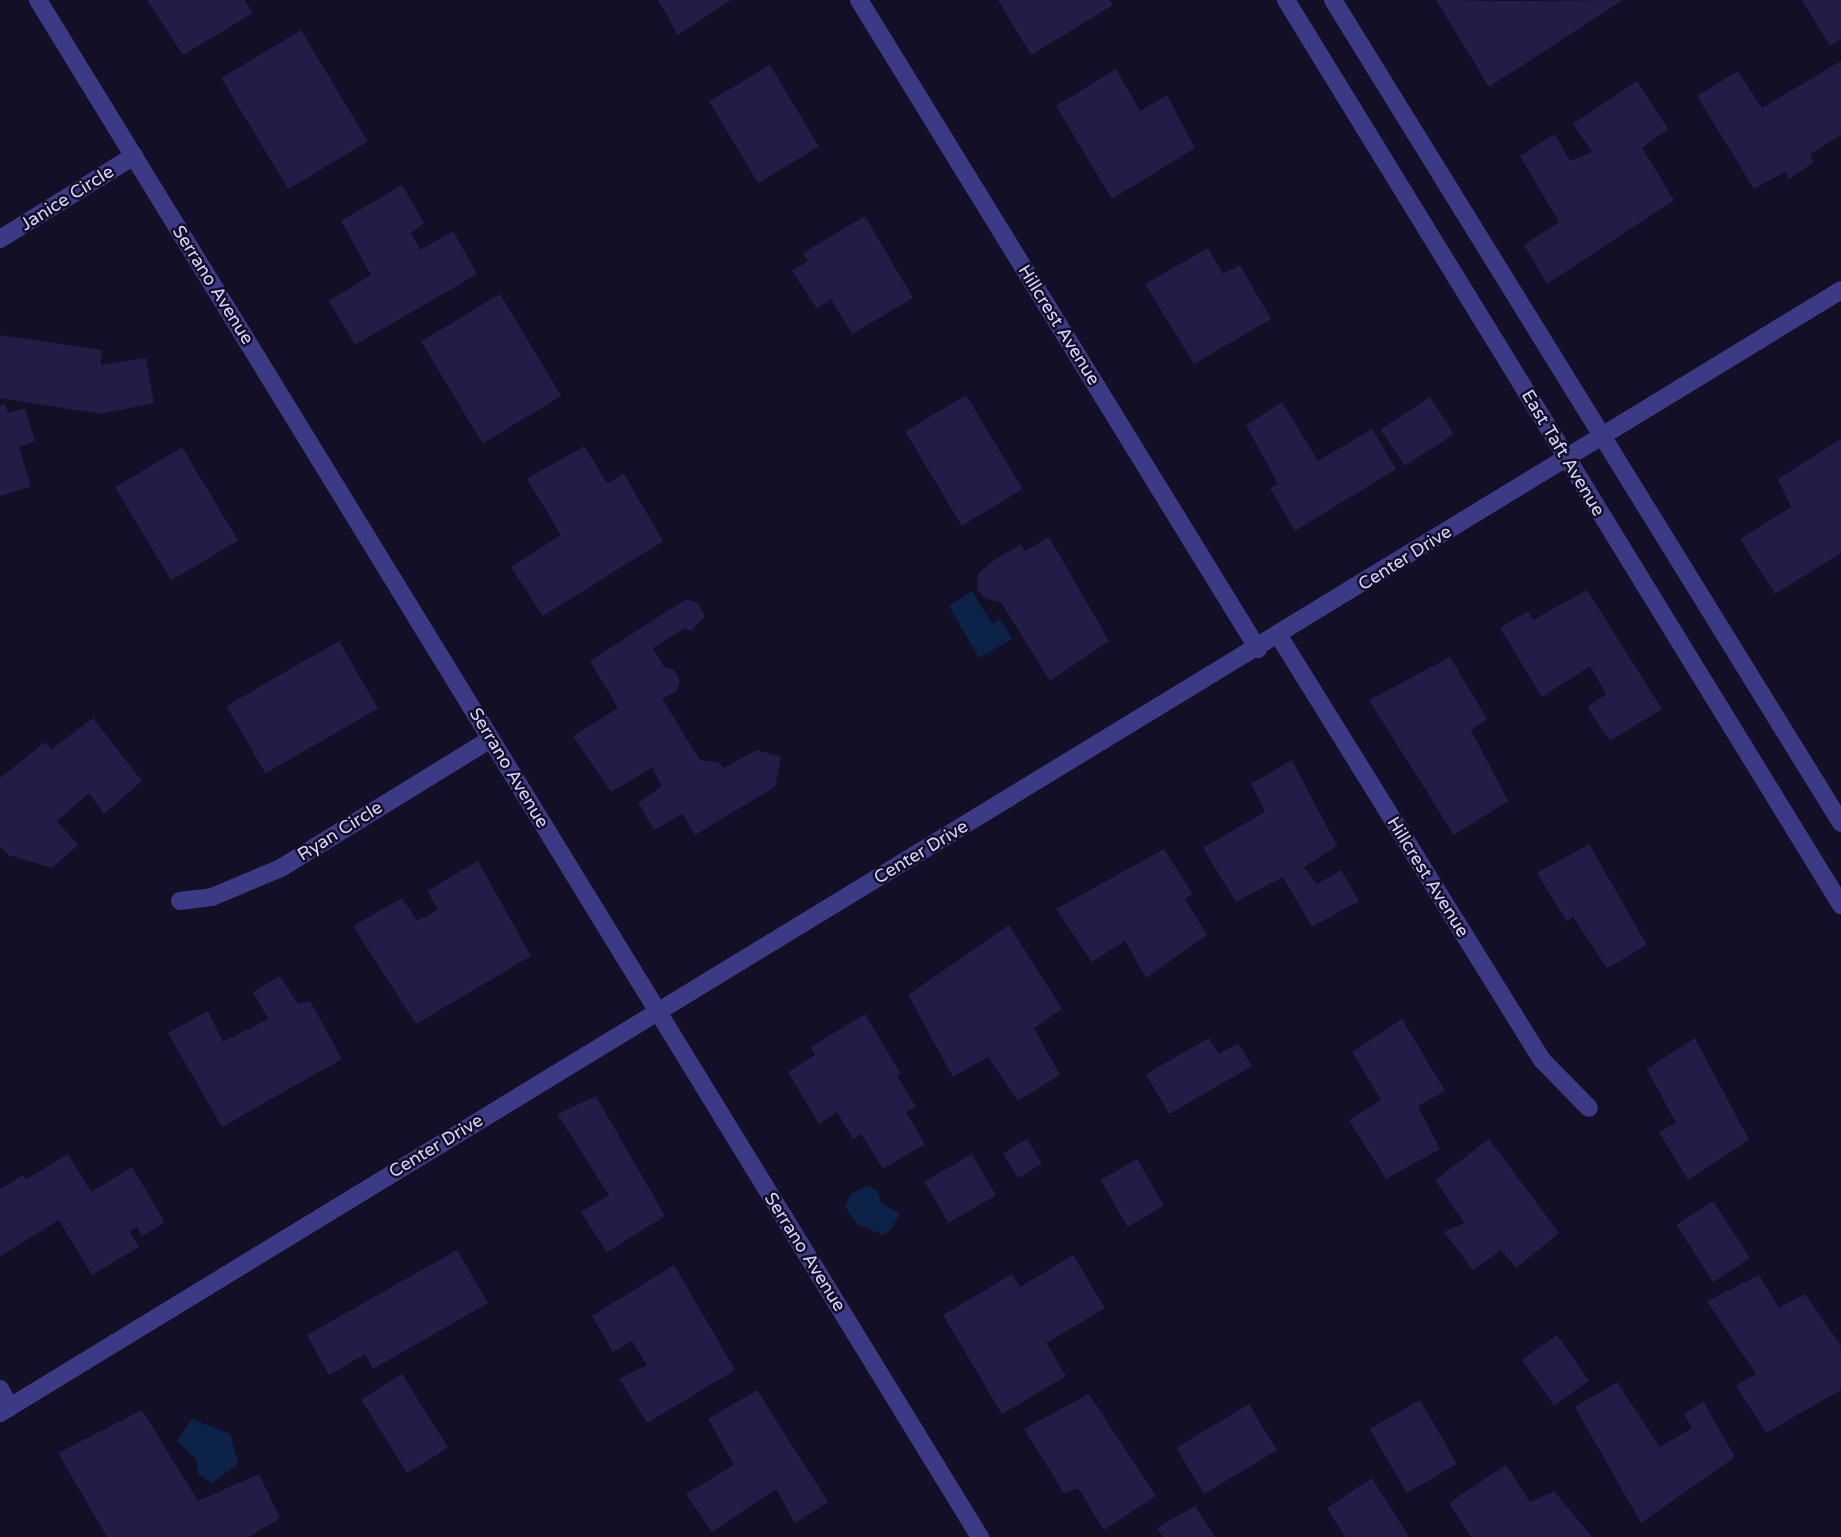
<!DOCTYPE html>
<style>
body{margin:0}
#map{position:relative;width:1841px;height:1537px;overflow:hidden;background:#130f26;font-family:"Varela Round",sans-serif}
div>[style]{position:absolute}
.water>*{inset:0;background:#0c2248}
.building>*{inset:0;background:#241b47;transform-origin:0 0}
.minor>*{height:18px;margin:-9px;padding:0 9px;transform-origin:9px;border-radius:9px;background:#3d3a85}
.tertiary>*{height:18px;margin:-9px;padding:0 9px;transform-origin:9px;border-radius:9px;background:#3d3a85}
span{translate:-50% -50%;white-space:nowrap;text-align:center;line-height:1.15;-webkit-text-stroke:5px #130f26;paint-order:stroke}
.street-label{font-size:18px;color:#d9d4ff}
</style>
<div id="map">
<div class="water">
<div style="clip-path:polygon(972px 591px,992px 624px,1000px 619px,1012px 639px,979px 658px,949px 606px)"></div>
<div style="clip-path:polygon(866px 1186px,877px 1190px,882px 1204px,900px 1213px,891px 1230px,883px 1235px,857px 1224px,845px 1207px,851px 1194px)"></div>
<div style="clip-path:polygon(192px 1419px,230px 1434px,238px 1464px,212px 1483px,198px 1474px,196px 1459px,177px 1441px)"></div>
</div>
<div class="building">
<div style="clip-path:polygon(147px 0,245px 0,253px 13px,183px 55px)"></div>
<div style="clip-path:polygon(658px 0,731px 0,678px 35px)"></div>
<div style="clip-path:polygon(998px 0,1110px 0,1113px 5px,1031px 55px)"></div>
<div style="clip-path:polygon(1436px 0,1510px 1px,1623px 0,1489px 87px)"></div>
<div style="clip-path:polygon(1802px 0,1841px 0,1841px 39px,1830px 46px)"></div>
<div style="left:301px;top:30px;width:130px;height:93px;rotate:59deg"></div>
<div style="clip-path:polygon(1841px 61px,1841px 135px,1810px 154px,1814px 162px,1789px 179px,1785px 172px,1754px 189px,1697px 96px,1738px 71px,1762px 108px)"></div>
<div style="left:770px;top:65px;width:95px;height:71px;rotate:59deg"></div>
<div style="clip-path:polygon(1116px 69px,1140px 111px,1167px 95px,1195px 148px,1112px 199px,1056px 106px)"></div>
<div style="clip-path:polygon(1637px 81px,1668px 129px,1642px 148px,1674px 200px,1547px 284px,1524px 245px,1559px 222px,1520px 156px,1555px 134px,1570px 161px,1592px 152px,1573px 124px)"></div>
<div style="clip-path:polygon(402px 185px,424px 223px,411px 233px,420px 250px,453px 231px,477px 274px,355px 345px,329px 301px,371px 275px,341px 221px)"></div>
<div style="clip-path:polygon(865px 216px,913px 298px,852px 334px,831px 299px,817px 309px,792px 271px,808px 261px,803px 253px)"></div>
<div style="clip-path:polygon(1208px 248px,1223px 274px,1240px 265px,1271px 319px,1194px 364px,1145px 284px)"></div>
<div style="left:500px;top:294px;width:119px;height:92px;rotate:59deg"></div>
<div style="clip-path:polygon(0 335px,102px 350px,101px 365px,146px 358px,154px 403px,101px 414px,0 398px)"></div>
<div style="left:966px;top:395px;width:110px;height:71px;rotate:59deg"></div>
<div style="left:1430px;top:397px;width:44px;height:59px;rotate:57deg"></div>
<div style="clip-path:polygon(1282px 402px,1318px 461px,1372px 429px,1396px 469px,1295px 531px,1270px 488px,1278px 484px,1246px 425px)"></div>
<div style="clip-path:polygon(5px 404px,8px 413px,25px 408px,35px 441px,19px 447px,31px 487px,0 496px,0 406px)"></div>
<div style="clip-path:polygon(1841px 439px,1841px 553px,1775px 594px,1740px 539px,1791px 507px,1778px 479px)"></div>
<div style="clip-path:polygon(584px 446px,607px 483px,624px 474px,663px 541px,543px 616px,511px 567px,561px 535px,527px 479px)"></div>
<div style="left:182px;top:447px;width:109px;height:78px;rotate:59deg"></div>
<div style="clip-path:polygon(1049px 537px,1109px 641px,1050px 681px,1001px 602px,986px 599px,977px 589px,978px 574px,990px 563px,1021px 544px,1025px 551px)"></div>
<div style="clip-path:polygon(1587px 590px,1662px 709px,1610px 741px,1587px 707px,1606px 694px,1590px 666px,1542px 697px,1500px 628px,1528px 611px,1533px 620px)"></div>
<div style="clip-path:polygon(686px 599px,698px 603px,705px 616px,691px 631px,685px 628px,653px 648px,664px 667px,674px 670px,680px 681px,677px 691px,662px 699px,700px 760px,718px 762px,724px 768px,757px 750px,781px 757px,775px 787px,695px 835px,683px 814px,654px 830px,638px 803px,662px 786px,652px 768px,611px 792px,573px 736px,618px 708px,590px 661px)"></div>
<div style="left:339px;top:641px;width:78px;height:130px;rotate:60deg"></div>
<div style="clip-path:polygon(1450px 657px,1487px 719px,1471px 730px,1508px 801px,1454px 835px,1369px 700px)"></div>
<div style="clip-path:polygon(93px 718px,142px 781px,104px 814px,89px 793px,57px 821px,78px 845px,52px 868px,8px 855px,0 846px,0 778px,45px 742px,52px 749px)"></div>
<div style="clip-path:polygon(1292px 760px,1337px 846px,1304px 867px,1317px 884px,1341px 870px,1359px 901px,1312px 927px,1283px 877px,1236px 902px,1203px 848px,1265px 812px,1251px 784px)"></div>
<div style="clip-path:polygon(1589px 844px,1647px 945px,1607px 968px,1573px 917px,1567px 922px,1537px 873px)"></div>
<div style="clip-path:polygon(1164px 849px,1193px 894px,1185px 899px,1207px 935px,1146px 978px,1125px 941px,1092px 962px,1056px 909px)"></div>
<div style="clip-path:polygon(478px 861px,531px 956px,416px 1024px,353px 926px,402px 898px,417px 921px,438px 910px,427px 891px)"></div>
<div style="clip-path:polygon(1009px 925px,1062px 1009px,1034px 1028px,1060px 1075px,1018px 1101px,988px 1057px,953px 1077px,908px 995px)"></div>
<div style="clip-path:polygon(280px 976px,298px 1004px,310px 1001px,342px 1059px,222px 1127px,168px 1033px,208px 1011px,223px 1042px,268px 1019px,253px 992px)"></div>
<div style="clip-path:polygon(865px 1014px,901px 1074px,897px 1076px,916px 1107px,906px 1112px,925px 1144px,883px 1169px,861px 1134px,853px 1139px,837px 1112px,819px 1124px,788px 1072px,815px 1055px,811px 1047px)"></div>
<div style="clip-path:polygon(1402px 1019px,1445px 1091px,1418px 1106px,1440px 1149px,1386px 1179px,1349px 1120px,1381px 1100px,1352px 1052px)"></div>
<div style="clip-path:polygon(1209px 1038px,1219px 1054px,1238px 1043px,1252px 1066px,1169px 1114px,1146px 1074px)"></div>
<div style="clip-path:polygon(1695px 1038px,1749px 1140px,1688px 1180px,1659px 1132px,1676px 1123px,1647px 1069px)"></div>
<div style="clip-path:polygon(596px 1096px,665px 1216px,607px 1252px,581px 1212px,609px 1195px,557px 1114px)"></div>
<div style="left:1027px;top:1139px;width:29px;height:28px;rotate:59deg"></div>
<div style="clip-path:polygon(1489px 1139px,1559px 1233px,1516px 1268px,1501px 1250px,1473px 1270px,1444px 1232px,1464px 1223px,1435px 1180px)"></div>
<div style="clip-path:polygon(68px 1154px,91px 1192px,132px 1167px,165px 1222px,142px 1236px,137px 1227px,129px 1231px,139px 1247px,92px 1275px,59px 1220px,0 1256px,0 1189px,23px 1175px,26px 1179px)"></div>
<div style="left:972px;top:1154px;width:48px;height:55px;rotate:60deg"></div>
<div style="left:1137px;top:1159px;width:54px;height:42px;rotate:60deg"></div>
<div style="left:1713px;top:1201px;width:68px;height:44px;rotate:57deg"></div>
<div style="clip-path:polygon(457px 1250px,488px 1303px,373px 1369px,365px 1354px,329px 1375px,307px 1335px)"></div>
<div style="clip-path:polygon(1073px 1255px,1105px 1308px,1046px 1343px,1066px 1376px,1002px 1414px,943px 1315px,1012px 1274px,1020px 1287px)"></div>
<div style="clip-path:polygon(674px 1265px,735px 1370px,647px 1423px,619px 1379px,647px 1365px,632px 1341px,613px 1352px,592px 1316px)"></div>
<div style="clip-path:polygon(1759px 1275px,1779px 1308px,1805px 1294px,1841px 1346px,1841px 1390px,1766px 1433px,1736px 1386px,1756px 1374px,1707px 1301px)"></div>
<div style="left:1557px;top:1335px;width:56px;height:43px;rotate:55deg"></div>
<div style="left:402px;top:1374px;width:87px;height:48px;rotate:58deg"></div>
<div style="clip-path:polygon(1617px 1382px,1660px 1447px,1692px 1428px,1684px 1414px,1703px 1401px,1735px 1457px,1641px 1523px,1575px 1407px)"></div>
<div style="clip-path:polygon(757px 1390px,828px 1502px,795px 1523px,776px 1489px,712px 1532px,686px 1494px,734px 1465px,708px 1419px)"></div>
<div style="clip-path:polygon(1089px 1394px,1156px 1496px,1104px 1530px,1078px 1488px,1064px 1493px,1024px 1429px)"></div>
<div style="left:1420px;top:1400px;width:74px;height:58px;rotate:60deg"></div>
<div style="left:1249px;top:1404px;width:54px;height:85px;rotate:59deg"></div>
<div style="clip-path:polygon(142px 1410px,198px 1501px,259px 1474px,280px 1518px,249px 1537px,107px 1537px,58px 1453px)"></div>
<div style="clip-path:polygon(1506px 1465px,1530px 1502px,1554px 1491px,1592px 1537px,1471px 1537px,1449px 1503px)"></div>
<div style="clip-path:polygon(1372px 1478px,1409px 1537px,1345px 1537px,1327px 1508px)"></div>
<div style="clip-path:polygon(1195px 1506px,1215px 1537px,1163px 1537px,1157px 1528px)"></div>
</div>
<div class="minor">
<div style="left:859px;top:0;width:762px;rotate:58.42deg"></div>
<div style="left:0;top:239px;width:158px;rotate:-31.8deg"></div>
<div style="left:1279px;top:636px;width:499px;rotate:58.2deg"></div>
<div style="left:1542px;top:1060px;width:67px;rotate:45.6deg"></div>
<div style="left:180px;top:901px;width:32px;rotate:-7deg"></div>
<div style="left:212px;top:897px;width:75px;rotate:-22.8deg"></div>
<div style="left:281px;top:868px;width:246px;rotate:-31.6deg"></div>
<div style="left:0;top:1389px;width:21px;rotate:61deg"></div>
</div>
<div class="tertiary">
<div style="left:38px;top:0;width:1803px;rotate:58.5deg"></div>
<div style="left:1286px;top:0;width:1062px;rotate:58.48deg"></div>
<div style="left:1333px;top:0;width:967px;rotate:58.31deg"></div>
<div style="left:0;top:1413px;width:2156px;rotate:-31.38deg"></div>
</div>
<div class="street-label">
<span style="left:67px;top:198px;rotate:-32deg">Janice Circle</span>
<span style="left:213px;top:285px;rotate:58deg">Serrano Avenue</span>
<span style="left:1059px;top:325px;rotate:58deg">Hillcrest Avenue</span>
<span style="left:1563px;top:453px;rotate:59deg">East Taft Avenue</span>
<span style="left:1405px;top:558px;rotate:-32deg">Center Drive</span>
<span style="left:509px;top:768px;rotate:59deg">Serrano Avenue</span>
<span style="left:340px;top:831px;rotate:-32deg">Ryan Circle</span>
<span style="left:921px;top:852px;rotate:-31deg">Center Drive</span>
<span style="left:1428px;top:877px;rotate:58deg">Hillcrest Avenue</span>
<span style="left:436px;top:1146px;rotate:-31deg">Center Drive</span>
<span style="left:805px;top:1252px;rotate:58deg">Serrano Avenue</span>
</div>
</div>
